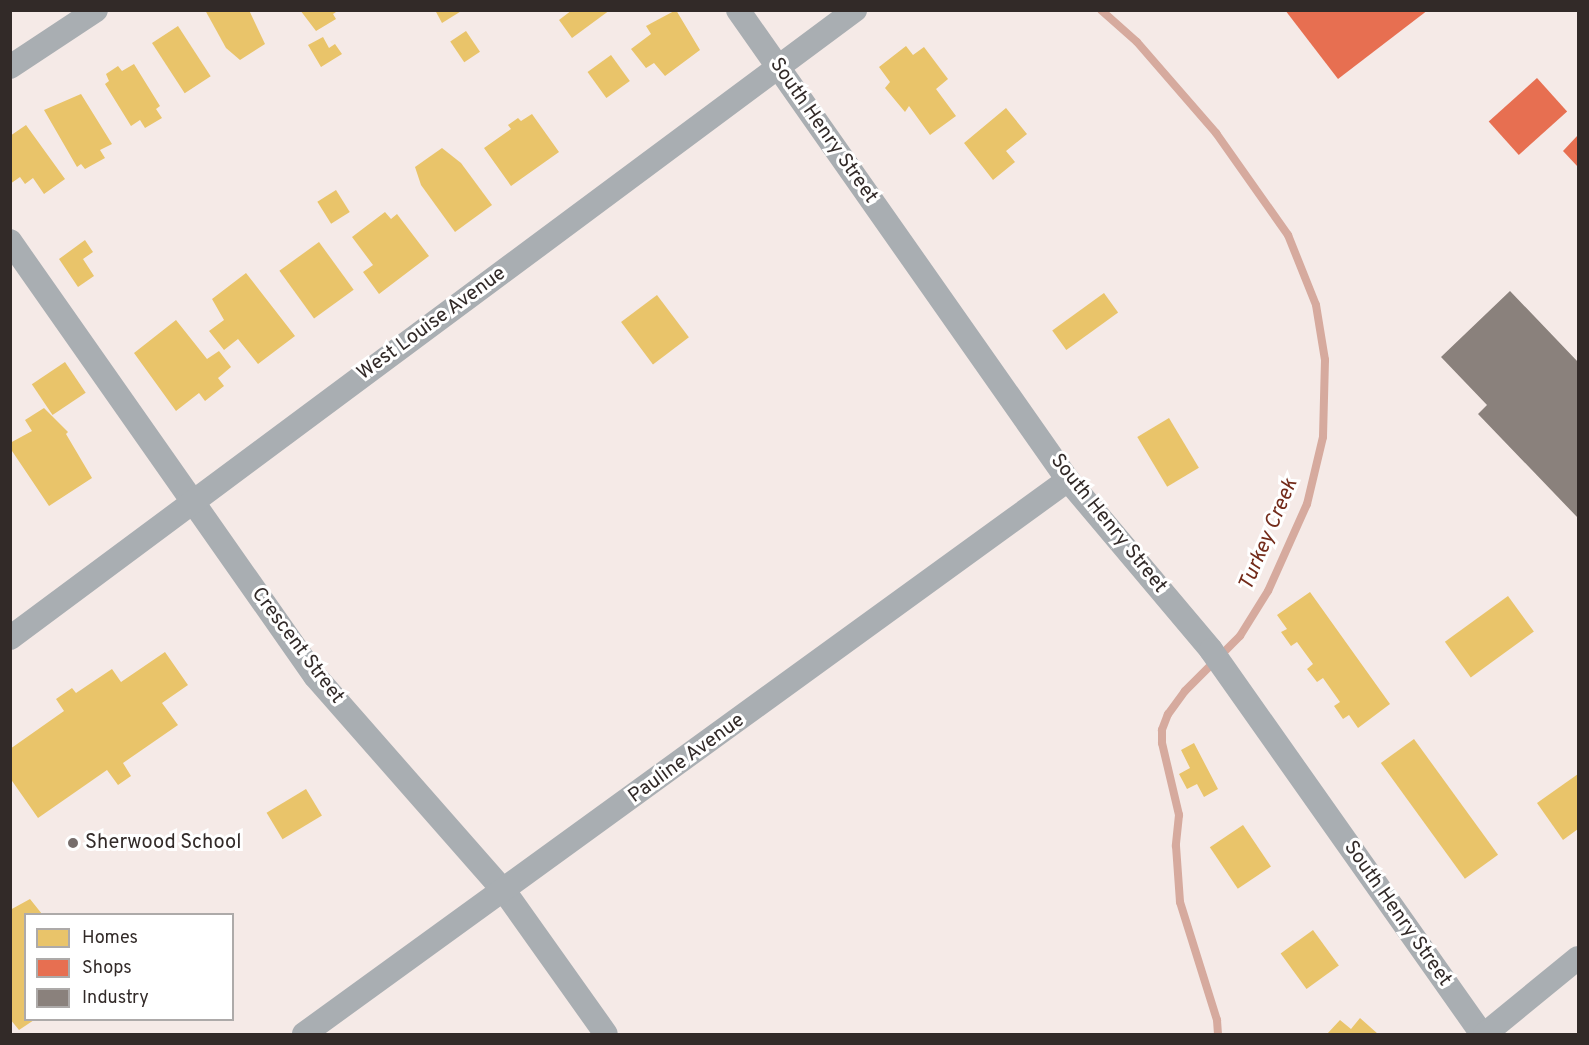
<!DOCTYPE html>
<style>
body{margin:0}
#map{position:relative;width:1589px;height:1045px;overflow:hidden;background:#f5eae7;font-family:Overpass,sans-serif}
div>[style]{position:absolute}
.homes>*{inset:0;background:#e9c46a;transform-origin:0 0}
.shops>*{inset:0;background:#e76f51;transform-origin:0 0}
.industry>*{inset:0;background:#8a817c}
.stream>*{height:8px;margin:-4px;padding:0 4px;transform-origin:4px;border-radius:4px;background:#d6aa9e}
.minor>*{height:24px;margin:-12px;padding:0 12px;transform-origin:12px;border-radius:12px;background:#a9aeb2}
.dots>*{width:16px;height:16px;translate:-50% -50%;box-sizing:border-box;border:3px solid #fff;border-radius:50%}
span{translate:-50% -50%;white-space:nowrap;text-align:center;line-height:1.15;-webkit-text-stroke:6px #fff;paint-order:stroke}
.street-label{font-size:20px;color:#322a28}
.poi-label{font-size:20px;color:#322a28}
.left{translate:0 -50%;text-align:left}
.water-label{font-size:21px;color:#732b1a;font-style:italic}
.frame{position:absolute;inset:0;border:12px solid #322a28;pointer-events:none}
.legend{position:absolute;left:24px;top:913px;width:210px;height:108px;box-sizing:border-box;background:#fff;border:2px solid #adaaa9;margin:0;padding:8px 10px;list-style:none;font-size:18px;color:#322a28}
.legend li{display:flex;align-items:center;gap:12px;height:30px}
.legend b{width:30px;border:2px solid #adaaa9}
</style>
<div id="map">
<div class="homes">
<div style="clip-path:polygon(205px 10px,249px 10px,265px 44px,240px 60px,226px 48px)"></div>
<div style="clip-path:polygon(300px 10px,339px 10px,333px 14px,336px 19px,316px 31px)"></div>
<div style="clip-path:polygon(435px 10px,463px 10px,442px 23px)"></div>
<div style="clip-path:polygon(572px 10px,610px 10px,572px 38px,559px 20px)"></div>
<div style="clip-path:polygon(676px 10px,700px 50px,665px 76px,654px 63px,646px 68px,631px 49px,651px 34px,646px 26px)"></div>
<div style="left:178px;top:26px;width:60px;height:31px;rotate:57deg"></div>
<div style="left:466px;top:31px;width:25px;height:19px;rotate:56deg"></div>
<div style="clip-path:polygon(323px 37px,329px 48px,335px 44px,342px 54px,321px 67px,308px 45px)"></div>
<div style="clip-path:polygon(906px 46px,913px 55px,924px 47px,948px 79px,936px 89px,956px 116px,930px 135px,909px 106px,905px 112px,885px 88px,890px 82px,879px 67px)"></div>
<div style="left:611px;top:55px;width:32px;height:29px;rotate:54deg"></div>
<div style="clip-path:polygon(134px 64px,160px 106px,156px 109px,162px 118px,145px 128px,140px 120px,131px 126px,105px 84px,109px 81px,106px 74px,118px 66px,122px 71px)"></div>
<div style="clip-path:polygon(81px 94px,112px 144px,100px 150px,105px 158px,85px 169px,81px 164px,77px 167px,44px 110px)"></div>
<div style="clip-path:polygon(1006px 108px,1027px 134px,1006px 151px,1015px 162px,993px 180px,964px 143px)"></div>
<div style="clip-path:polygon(532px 114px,559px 152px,511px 186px,484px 148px,511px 129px,508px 125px,518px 118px,521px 121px)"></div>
<div style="clip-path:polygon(26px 125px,65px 179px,44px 194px,33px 178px,25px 184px,20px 177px,10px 184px,10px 136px)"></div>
<div style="clip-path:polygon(442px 148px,461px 163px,492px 205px,455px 232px,421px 185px,415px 167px)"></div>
<div style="left:336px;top:190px;width:26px;height:22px;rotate:58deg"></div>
<div style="clip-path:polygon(385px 212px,391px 219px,397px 214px,429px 256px,379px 294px,363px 272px,373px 265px,352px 237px)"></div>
<div style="clip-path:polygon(85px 240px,93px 252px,83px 259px,94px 276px,78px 287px,59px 259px)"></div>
<div style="left:319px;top:242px;width:59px;height:49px;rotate:54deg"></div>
<div style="clip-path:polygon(246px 273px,295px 336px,258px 364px,238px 339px,224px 350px,209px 331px,224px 320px,212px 299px)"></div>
<div style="left:1104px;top:293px;width:24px;height:64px;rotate:54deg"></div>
<div style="left:657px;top:295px;width:53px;height:45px;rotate:53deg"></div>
<div style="clip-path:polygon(176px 320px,207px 359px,219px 351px,231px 367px,218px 378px,224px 386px,205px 401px,199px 393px,176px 411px,134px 353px)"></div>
<div style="left:65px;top:362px;width:37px;height:40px;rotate:56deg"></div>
<div style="clip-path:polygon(44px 408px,68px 432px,66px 434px,92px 478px,49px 506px,10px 448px,10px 443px,32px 431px,25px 420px)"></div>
<div style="left:1169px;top:418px;width:58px;height:37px;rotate:59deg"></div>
<div style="clip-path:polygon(1310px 592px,1390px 704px,1358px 728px,1349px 715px,1343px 719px,1334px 706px,1340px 702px,1323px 678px,1317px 682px,1307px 669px,1313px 664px,1297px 642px,1291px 646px,1281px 632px,1287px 629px,1277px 615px)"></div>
<div style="left:1508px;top:596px;width:44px;height:78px;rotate:54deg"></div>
<div style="clip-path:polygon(165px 652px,188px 685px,162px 703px,178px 725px,123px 763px,131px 776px,118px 785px,107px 770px,38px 818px,10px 778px,10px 749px,64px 711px,56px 699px,72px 688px,76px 693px,112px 669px,121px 682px)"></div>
<div style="left:1414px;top:739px;width:143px;height:41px;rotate:54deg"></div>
<div style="clip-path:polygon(1194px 743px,1218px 789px,1204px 797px,1197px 784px,1187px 789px,1179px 774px,1190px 768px,1181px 750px)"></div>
<div style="clip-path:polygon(1578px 774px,1578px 829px,1563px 840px,1537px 803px)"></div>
<div style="left:306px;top:789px;width:31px;height:46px;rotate:59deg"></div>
<div style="left:1243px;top:825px;width:50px;height:40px;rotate:56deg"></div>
<div style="clip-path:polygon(30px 899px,42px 914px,26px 914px,26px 1020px,34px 1020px,19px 1030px,10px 1019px,10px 910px)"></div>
<div style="left:1313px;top:930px;width:44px;height:40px;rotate:54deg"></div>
<div style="clip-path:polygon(1360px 1018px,1378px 1034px,1327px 1034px,1340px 1020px,1351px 1029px)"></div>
</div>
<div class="shops">
<div style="clip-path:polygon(1285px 10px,1428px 10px,1338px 79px)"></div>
<div style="left:1537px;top:78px;width:45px;height:65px;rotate:48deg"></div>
<div style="clip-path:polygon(1578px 135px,1578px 167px,1563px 151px)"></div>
</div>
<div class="industry">
<div style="clip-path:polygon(1510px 291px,1578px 362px,1578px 518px,1478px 414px,1487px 405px,1441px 357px)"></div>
</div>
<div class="stream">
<div style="left:1101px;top:10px;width:48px;rotate:41.6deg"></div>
<div style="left:1137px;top:42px;width:121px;rotate:49deg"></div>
<div style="left:1216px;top:133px;width:125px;rotate:54.8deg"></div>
<div style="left:1288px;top:235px;width:75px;rotate:68.2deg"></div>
<div style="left:1316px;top:305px;width:56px;rotate:80.7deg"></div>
<div style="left:1325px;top:360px;width:77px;rotate:91.5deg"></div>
<div style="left:1323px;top:437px;width:69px;rotate:103.4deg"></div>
<div style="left:1307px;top:504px;width:95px;rotate:114.1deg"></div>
<div style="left:1268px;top:591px;width:53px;rotate:121.9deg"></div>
<div style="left:1240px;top:636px;width:78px;rotate:135deg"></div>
<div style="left:1185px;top:691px;width:29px;rotate:126deg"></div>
<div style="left:1168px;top:714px;width:17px;rotate:111deg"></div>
<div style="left:1162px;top:730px;width:13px;rotate:90deg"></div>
<div style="left:1162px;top:743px;width:74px;rotate:76.7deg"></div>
<div style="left:1179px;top:815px;width:31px;rotate:96deg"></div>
<div style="left:1176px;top:846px;width:56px;rotate:85.9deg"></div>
<div style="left:1180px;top:902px;width:124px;rotate:72.6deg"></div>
<div style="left:1217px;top:1020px;width:14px;rotate:86deg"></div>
</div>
<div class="minor">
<div style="left:738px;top:10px;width:574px;rotate:54.93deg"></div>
<div style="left:1068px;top:480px;width:222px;rotate:49.9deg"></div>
<div style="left:1211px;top:650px;width:470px;rotate:54.8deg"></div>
<div style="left:10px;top:67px;width:103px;rotate:-33.5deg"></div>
<div style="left:10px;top:241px;width:531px;rotate:54.96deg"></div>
<div style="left:315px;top:676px;width:288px;rotate:48.7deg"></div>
<div style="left:505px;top:892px;width:174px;rotate:54.6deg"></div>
<div style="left:10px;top:638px;width:1053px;rotate:-36.62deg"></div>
<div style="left:304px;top:1034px;width:944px;rotate:-35.95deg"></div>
<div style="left:1485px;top:1034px;width:120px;rotate:-39.3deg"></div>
</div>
<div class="dots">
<div style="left:73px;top:843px;background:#766d6b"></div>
</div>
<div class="street-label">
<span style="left:823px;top:131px;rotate:55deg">South Henry Street</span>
<span style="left:432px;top:324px;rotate:-36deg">West Louise Avenue</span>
<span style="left:1108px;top:524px;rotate:51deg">South Henry Street</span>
<span style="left:297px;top:646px;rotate:53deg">Crescent Street</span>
<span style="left:687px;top:759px;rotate:-36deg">Pauline Avenue</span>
<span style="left:1397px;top:914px;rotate:55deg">South Henry Street</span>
</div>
<div class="poi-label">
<span class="left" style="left:85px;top:843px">Sherwood School</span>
</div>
<div class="water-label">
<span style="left:1269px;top:535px;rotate:-67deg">Turkey Creek</span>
</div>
<div class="frame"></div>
<ul class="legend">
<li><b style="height:16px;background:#e9c46a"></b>Homes</li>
<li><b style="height:16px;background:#e76f51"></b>Shops</li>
<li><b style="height:16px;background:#8a817c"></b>Industry</li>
</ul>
</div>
